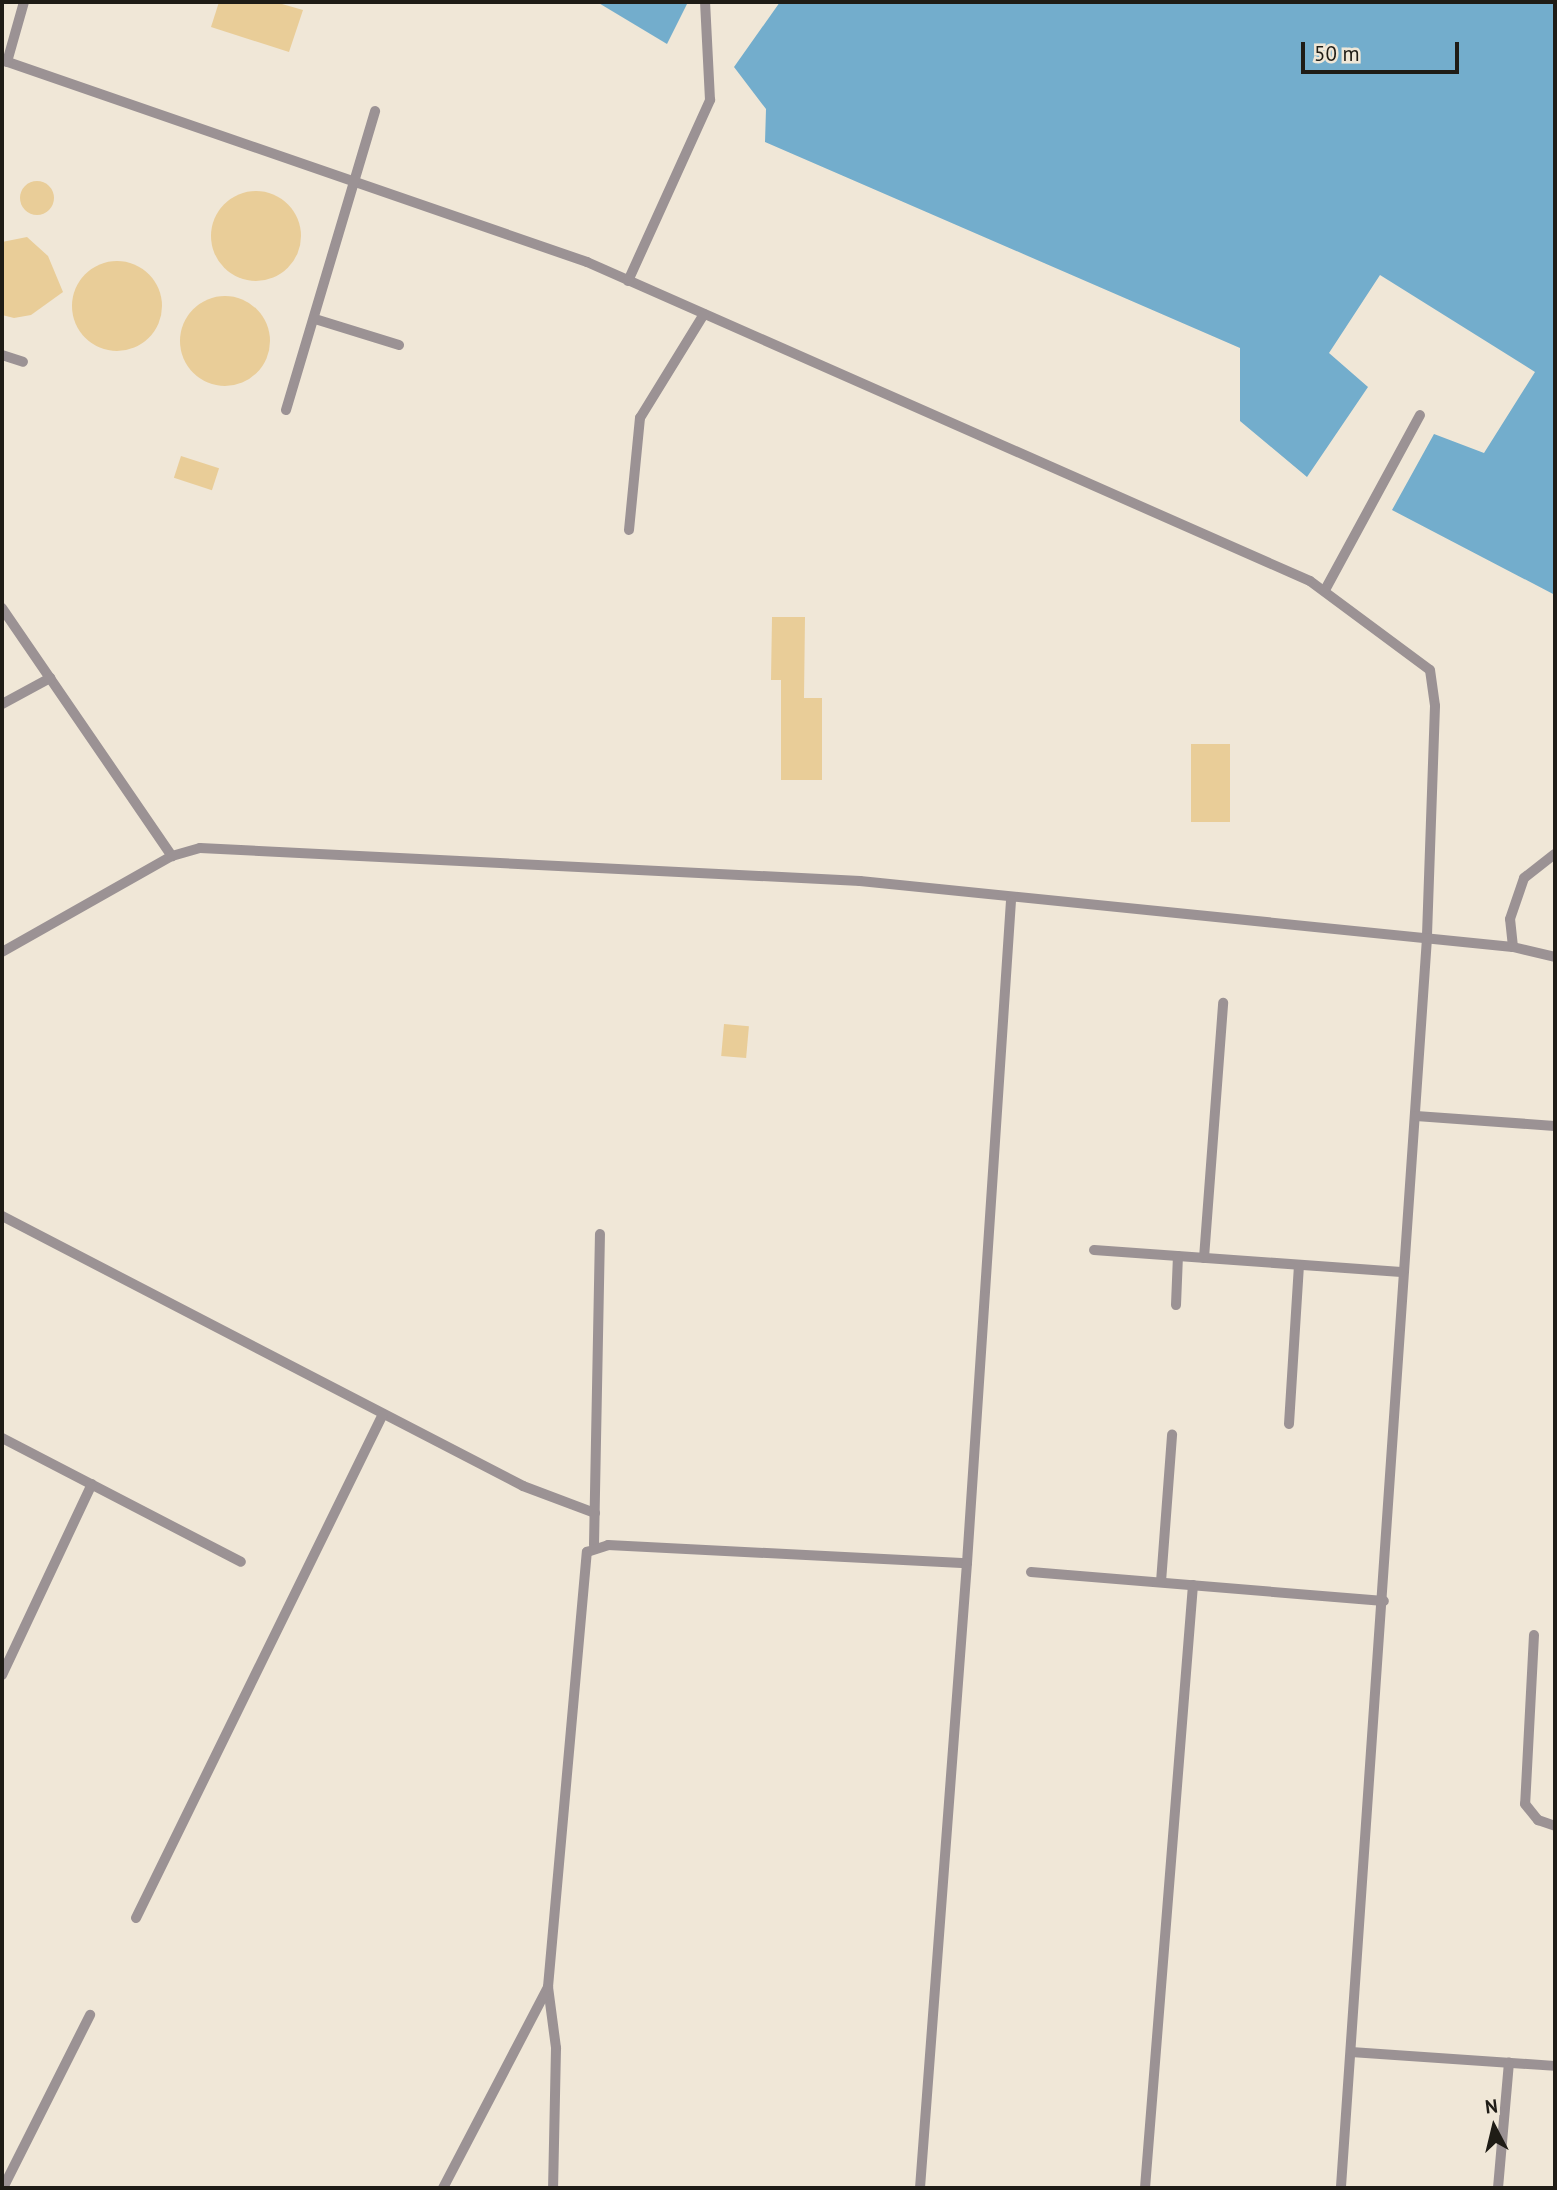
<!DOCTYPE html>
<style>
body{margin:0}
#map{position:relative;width:1557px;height:2190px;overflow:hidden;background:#f0e7d7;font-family:"PT Sans",sans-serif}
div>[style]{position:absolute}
.water>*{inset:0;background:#73adcc}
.building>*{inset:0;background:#e9cd98;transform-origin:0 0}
.round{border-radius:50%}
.service>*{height:10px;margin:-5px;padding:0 5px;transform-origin:5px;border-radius:5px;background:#9b9294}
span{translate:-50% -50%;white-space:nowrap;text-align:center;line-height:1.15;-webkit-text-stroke:5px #f0e7d7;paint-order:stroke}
.frame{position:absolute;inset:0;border:4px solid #1f1c16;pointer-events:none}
.north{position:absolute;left:1459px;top:2092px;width:70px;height:70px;-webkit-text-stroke:5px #f0e7d7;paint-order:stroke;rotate:353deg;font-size:19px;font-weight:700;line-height:28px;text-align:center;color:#1f1c16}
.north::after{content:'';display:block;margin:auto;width:24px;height:32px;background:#1f1c16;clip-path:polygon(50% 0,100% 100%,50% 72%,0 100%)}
.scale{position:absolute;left:1301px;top:42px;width:158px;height:32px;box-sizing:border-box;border:4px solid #1f1c16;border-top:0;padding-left:9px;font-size:21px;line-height:24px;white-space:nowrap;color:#1f1c16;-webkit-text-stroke:5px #f0e7d7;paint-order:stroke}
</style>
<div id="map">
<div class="water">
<div style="clip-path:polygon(597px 2px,688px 2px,667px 44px)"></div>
<div style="clip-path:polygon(780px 2px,1555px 2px,1555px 595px,1392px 510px,1434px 434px,1484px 453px,1535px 372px,1380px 275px,1329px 353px,1368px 387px,1307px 477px,1240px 421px,1240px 348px,765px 142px,766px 109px,734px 67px)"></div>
</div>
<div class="building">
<div style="clip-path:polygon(219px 2px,275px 2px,303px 10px,289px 52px,211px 27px)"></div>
<div class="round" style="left:20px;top:181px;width:34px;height:34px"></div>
<div class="round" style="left:211px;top:191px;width:90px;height:90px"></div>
<div style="clip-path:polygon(27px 237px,48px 256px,63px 292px,31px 315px,14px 318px,2px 315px,2px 242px)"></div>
<div class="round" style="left:72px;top:261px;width:90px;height:90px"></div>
<div class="round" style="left:180px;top:296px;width:90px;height:90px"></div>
<div style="left:181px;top:456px;width:40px;height:23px;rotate:18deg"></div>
<div style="clip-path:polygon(772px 617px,805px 617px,804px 698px,822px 698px,822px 780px,781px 780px,781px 680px,771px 680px)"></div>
<div style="left:1191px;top:744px;width:39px;height:78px"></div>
<div style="left:724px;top:1024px;width:25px;height:32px;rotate:5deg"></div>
</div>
<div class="service">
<div style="left:2px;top:60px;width:619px;rotate:19.05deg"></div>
<div style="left:587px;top:262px;width:790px;rotate:23.81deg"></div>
<div style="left:1310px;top:581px;width:149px;rotate:36.6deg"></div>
<div style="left:1430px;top:670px;width:36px;rotate:82deg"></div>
<div style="left:1435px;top:706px;width:232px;rotate:92deg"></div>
<div style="left:1427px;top:938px;width:1253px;rotate:93.94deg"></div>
<div style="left:7px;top:62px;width:62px;rotate:-74.2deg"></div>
<div style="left:628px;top:281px;width:199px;rotate:-65.6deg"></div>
<div style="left:710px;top:100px;width:98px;rotate:-92.9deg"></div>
<div style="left:315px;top:319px;width:88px;rotate:17.2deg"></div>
<div style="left:2px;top:355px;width:22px;rotate:18deg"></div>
<div style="left:286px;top:410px;width:312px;rotate:-73.4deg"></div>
<div style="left:629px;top:530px;width:113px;rotate:-84.4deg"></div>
<div style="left:640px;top:418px;width:122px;rotate:-58.4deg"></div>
<div style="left:1325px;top:590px;width:199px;rotate:-61.5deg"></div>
<div style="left:2px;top:608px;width:301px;rotate:55.6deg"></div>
<div style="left:2px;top:704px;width:55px;rotate:-28.4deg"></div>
<div style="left:1513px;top:947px;width:28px;rotate:-96deg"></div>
<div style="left:1510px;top:919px;width:43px;rotate:-71.1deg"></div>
<div style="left:1524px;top:878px;width:39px;rotate:-38deg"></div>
<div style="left:2px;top:952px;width:195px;rotate:-29.5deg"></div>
<div style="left:172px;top:856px;width:29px;rotate:-16deg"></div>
<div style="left:200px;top:848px;width:661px;rotate:2.86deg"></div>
<div style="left:860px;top:881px;width:656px;rotate:5.77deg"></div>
<div style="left:1513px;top:947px;width:43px;rotate:13.4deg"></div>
<div style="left:1416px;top:1116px;width:139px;rotate:4.1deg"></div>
<div style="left:2px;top:1216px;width:587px;rotate:27.39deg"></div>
<div style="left:523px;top:1486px;width:77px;rotate:20.6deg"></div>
<div style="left:1094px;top:1250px;width:308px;rotate:4.1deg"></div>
<div style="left:1204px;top:1258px;width:256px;rotate:-85.7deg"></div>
<div style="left:1176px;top:1305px;width:49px;rotate:-87.7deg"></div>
<div style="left:1289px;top:1424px;width:159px;rotate:-86.4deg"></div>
<div style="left:2px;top:1438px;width:269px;rotate:27.4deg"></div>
<div style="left:594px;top:1545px;width:311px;rotate:-88.9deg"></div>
<div style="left:1031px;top:1572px;width:354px;rotate:4.7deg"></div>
<div style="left:1161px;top:1582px;width:148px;rotate:-85.7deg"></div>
<div style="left:1534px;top:1635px;width:169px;rotate:93deg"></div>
<div style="left:1525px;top:1804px;width:21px;rotate:51deg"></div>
<div style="left:1538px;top:1820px;width:18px;rotate:19deg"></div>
<div style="left:2px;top:1675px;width:211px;rotate:-64.8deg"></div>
<div style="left:136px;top:1918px;width:561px;rotate:-63.89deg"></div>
<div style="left:548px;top:1987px;width:62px;rotate:82.5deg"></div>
<div style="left:556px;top:2048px;width:140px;rotate:91.2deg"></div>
<div style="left:1351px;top:2052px;width:204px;rotate:3.9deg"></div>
<div style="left:3px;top:2188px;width:194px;rotate:-63.3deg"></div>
<div style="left:443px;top:2188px;width:227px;rotate:-62.4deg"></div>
<div style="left:548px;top:1987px;width:437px;rotate:-84.9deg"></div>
<div style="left:587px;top:1552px;width:22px;rotate:-18deg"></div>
<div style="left:608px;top:1545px;width:359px;rotate:2.9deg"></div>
<div style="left:967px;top:1563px;width:664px;rotate:-86.2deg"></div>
<div style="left:920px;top:2188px;width:627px;rotate:-85.7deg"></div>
<div style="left:1145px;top:2188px;width:605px;rotate:-85.45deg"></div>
<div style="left:1498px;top:2188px;width:126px;rotate:-85deg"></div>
</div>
<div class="frame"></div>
<div class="north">N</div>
<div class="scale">50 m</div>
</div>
